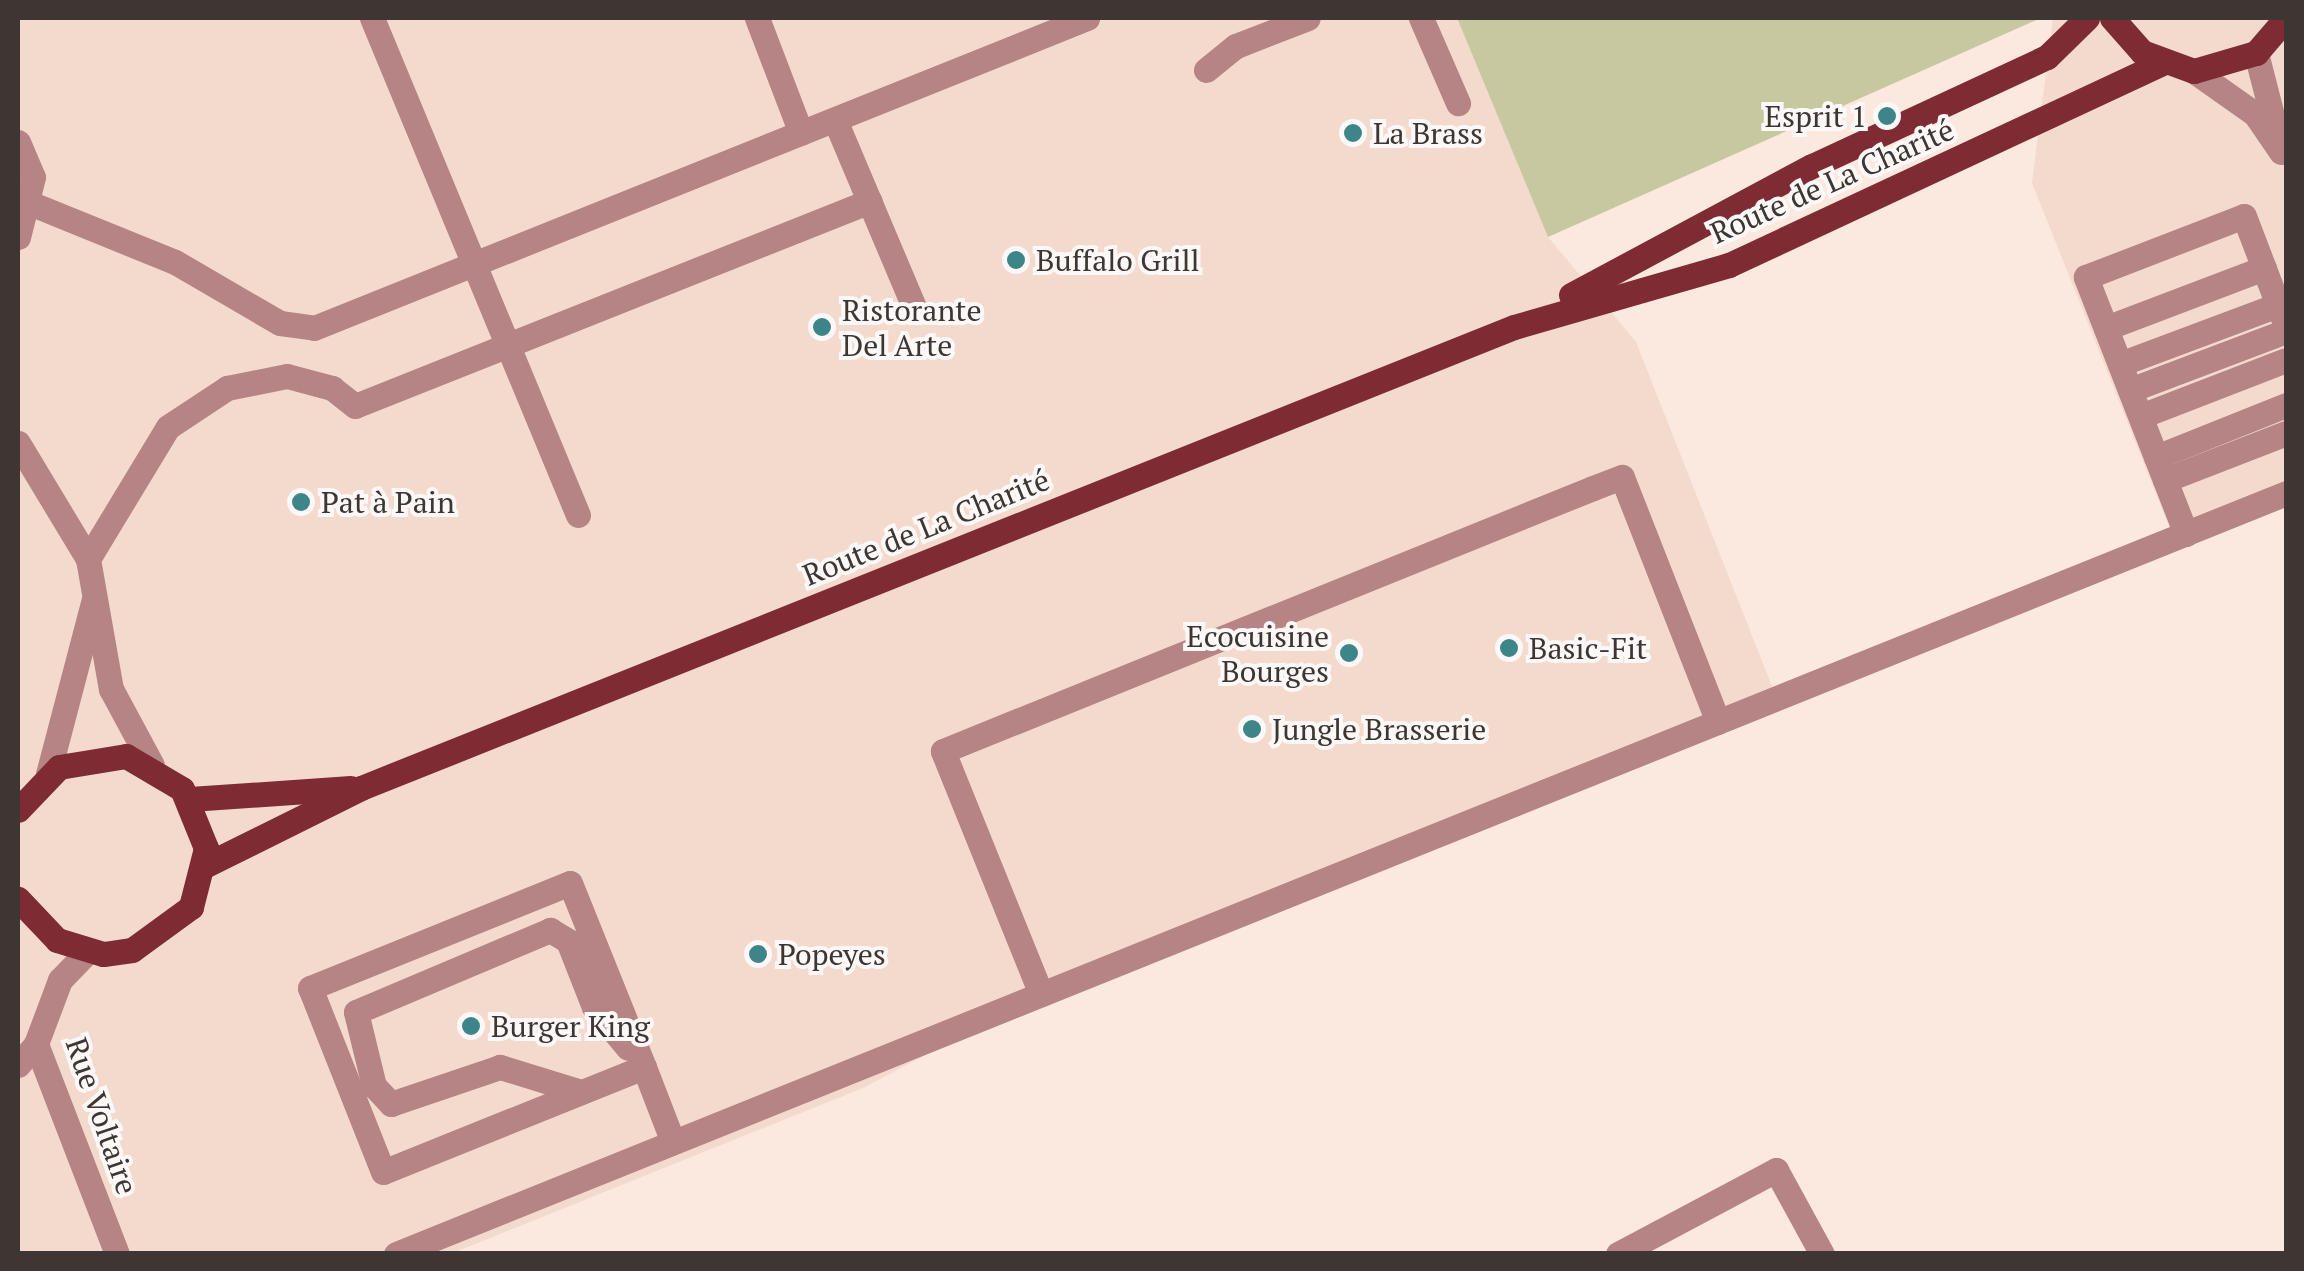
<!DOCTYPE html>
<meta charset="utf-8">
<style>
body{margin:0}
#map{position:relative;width:2304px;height:1271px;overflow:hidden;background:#fbe8de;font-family:"PT Serif",serif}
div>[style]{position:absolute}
.built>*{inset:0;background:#f4dacd}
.green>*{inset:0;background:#c7c8a0}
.minor>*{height:25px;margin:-12.5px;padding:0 12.5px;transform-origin:12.5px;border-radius:12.5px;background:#b68485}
.major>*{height:25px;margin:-12.5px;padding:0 12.5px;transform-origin:12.5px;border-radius:12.5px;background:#7e2b34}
.dots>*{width:28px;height:28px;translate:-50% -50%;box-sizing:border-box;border:5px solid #fcf8f7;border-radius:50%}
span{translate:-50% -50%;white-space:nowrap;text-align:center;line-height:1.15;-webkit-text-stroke:8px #fcf8f7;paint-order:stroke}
.poi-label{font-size:30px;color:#3d3632}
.right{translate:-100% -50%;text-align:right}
.left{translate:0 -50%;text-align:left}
.street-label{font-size:30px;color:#3d3632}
.frame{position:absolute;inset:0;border:20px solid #3d3632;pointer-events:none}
</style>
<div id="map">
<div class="built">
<div style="clip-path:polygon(18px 18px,1457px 18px,1548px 237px,1636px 342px,1777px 699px,1041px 994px,863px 1088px,453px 1253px,18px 1253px)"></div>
<div style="clip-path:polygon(2053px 18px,2286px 18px,2286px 493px,2174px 539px,2032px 183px)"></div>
</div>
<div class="green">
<div style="clip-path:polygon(1457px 18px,2041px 18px,1548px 237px)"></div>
</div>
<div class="minor">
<div style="left:372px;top:18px;width:538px;rotate:67.49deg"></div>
<div style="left:757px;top:18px;width:123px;rotate:69.1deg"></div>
<div style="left:1421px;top:18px;width:93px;rotate:66.5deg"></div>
<div style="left:2256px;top:53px;width:85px;rotate:75.6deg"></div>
<div style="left:1206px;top:70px;width:38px;rotate:-39deg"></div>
<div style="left:1236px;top:46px;width:77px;rotate:-21.3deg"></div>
<div style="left:2194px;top:71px;width:75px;rotate:35.2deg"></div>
<div style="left:2255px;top:114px;width:46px;rotate:55.6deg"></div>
<div style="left:835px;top:120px;width:201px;rotate:67.1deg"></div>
<div style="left:18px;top:142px;width:38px;rotate:67deg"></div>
<div style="left:33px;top:177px;width:62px;rotate:104deg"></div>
<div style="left:32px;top:204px;width:154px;rotate:22.1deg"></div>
<div style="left:175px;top:262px;width:121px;rotate:30.2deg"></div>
<div style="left:280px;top:323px;width:34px;rotate:8deg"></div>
<div style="left:314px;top:328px;width:833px;rotate:-21.85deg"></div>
<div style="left:2106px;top:328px;width:169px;rotate:-20.8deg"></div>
<div style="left:2120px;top:364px;width:169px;rotate:-20.5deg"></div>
<div style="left:2130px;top:390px;width:167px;rotate:-20.7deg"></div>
<div style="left:2141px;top:416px;width:155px;rotate:-21.1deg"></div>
<div style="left:18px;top:443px;width:135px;rotate:58.9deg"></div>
<div style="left:88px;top:559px;width:132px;rotate:80deg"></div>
<div style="left:111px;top:689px;width:86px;rotate:61.7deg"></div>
<div style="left:2156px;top:457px;width:140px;rotate:-21.8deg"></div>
<div style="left:2165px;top:480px;width:130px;rotate:-21.2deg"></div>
<div style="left:2186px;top:534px;width:276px;rotate:-111.3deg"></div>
<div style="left:2086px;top:277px;width:169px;rotate:-21.1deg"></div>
<div style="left:2244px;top:216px;width:118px;rotate:69.1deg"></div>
<div style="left:88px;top:559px;width:154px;rotate:-58.8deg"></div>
<div style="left:168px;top:427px;width:71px;rotate:-33.5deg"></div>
<div style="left:227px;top:388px;width:61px;rotate:-11.3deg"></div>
<div style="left:287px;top:376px;width:47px;rotate:14.9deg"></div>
<div style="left:332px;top:388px;width:29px;rotate:38deg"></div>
<div style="left:355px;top:406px;width:554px;rotate:-21.71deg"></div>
<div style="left:48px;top:774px;width:178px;rotate:-75.3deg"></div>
<div style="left:88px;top:951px;width:40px;rotate:134deg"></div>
<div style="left:60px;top:980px;width:68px;rotate:110.6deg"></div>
<div style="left:36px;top:1044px;width:225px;rotate:68.9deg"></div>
<div style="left:1041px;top:994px;width:262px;rotate:-112deg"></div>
<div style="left:943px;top:751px;width:701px;rotate:-22.03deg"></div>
<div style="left:1593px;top:488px;width:31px;rotate:-21deg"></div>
<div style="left:1622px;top:477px;width:263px;rotate:68.6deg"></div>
<div style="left:18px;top:1065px;width:28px;rotate:-49deg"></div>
<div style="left:644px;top:1067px;width:281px;rotate:158.1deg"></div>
<div style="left:383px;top:1172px;width:198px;rotate:-111.6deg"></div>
<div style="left:310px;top:988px;width:280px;rotate:-22deg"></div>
<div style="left:570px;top:883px;width:198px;rotate:68.1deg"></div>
<div style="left:644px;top:1067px;width:80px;rotate:68.9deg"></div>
<div style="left:581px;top:1092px;width:85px;rotate:-162.8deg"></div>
<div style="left:500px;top:1067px;width:115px;rotate:161.3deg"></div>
<div style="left:391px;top:1104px;width:25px;rotate:-133deg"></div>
<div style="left:374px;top:1086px;width:76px;rotate:-103.7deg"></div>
<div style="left:356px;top:1012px;width:211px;rotate:-22.9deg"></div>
<div style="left:550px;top:930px;width:21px;rotate:31deg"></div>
<div style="left:568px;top:941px;width:71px;rotate:68.5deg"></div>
<div style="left:594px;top:1007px;width:53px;rotate:50.3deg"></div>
<div style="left:396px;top:1254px;width:2037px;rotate:-21.93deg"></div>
<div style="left:1618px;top:1254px;width:179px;rotate:-28deg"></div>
<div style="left:1776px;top:1170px;width:96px;rotate:61.3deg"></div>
</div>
<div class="major">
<div style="left:2112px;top:18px;width:45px;rotate:48.6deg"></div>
<div style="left:2142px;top:52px;width:55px;rotate:20.1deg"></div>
<div style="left:2194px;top:71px;width:65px;rotate:-16.2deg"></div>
<div style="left:2256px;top:53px;width:46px;rotate:-49.4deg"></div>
<div style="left:1571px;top:295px;width:273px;rotate:-28.2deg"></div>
<div style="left:1812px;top:166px;width:259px;rotate:-24.9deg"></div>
<div style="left:2047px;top:57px;width:56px;rotate:-44.3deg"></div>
<div style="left:190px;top:799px;width:161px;rotate:-3.9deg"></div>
<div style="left:18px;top:810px;width:59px;rotate:-46.4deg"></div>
<div style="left:59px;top:767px;width:68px;rotate:-9.3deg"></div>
<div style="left:126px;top:756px;width:65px;rotate:30.5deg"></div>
<div style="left:182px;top:789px;width:64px;rotate:67.9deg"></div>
<div style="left:206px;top:848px;width:61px;rotate:104.3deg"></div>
<div style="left:191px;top:907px;width:73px;rotate:143.9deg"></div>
<div style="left:132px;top:950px;width:29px;rotate:172deg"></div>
<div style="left:103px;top:954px;width:48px;rotate:-163.1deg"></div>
<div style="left:57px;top:940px;width:57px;rotate:-133.6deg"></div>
<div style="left:206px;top:865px;width:173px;rotate:-26.4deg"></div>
<div style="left:361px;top:788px;width:1242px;rotate:-21.79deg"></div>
<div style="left:1514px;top:327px;width:224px;rotate:-16.1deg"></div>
<div style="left:1729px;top:265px;width:479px;rotate:-25deg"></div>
</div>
<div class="dots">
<div style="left:1887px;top:116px;background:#3d8589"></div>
<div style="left:1353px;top:133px;background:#3d8589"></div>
<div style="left:1016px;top:260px;background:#3d8589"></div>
<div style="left:822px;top:327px;background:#3d8589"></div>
<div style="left:301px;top:502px;background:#3d8589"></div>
<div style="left:1509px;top:648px;background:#3d8589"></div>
<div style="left:1349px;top:653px;background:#3d8589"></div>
<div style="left:1252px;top:729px;background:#3d8589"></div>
<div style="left:758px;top:954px;background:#3d8589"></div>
<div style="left:471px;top:1026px;background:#3d8589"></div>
</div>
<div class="poi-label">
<span class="right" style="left:1867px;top:116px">Esprit 1</span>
<span class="left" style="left:1373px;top:133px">La Brass</span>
<span class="left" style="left:1036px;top:260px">Buffalo Grill</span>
<span class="left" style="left:842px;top:327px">Ristorante<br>Del Arte</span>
<span class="left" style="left:321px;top:502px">Pat à Pain</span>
<span class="right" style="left:1329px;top:653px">Ecocuisine<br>Bourges</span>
<span class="left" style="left:1529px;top:648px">Basic-Fit</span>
<span class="left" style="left:1272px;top:729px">Jungle Brasserie</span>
<span class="left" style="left:778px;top:954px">Popeyes</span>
<span class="left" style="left:491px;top:1026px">Burger King</span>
</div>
<div class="street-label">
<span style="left:1832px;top:181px;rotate:-24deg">Route de La Charité</span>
<span style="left:926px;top:527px;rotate:-22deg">Route de La Charité</span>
<span style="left:102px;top:1116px;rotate:71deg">Rue Voltaire</span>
</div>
<div class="frame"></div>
</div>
